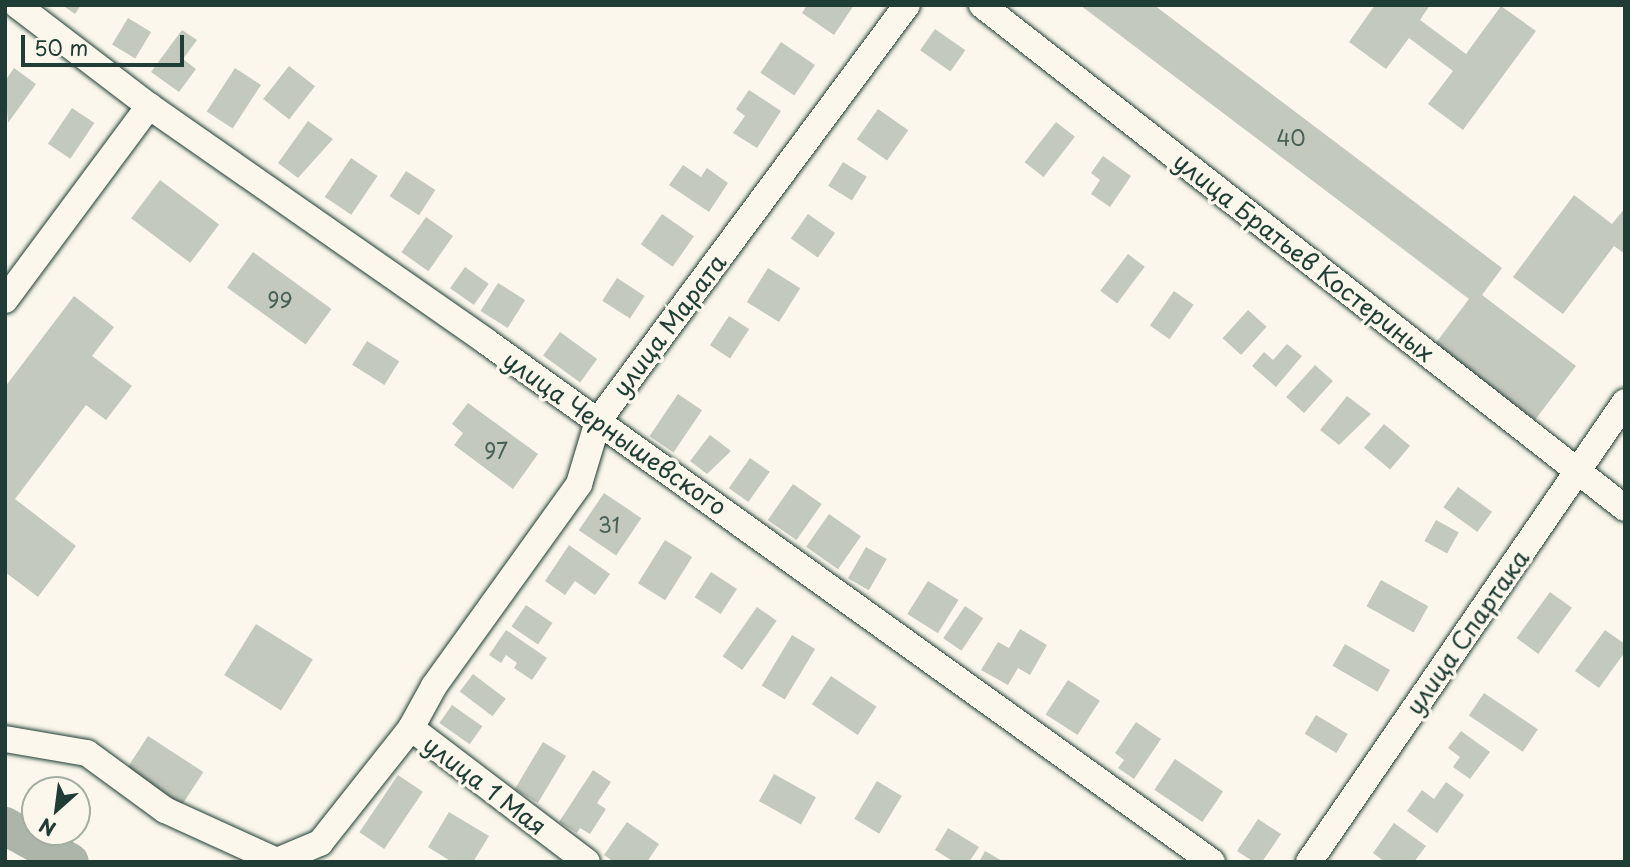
<!DOCTYPE html>
<meta charset="utf-8">
<style>
body{margin:0}
#map{position:relative;width:1630px;height:867px;overflow:hidden;background:#fbf7ec;font-family:"Playpen Sans",sans-serif}
div>[style]{position:absolute}
.river>*{height:38px;margin:-19px;padding:0 19px;transform-origin:19px;border-radius:19px;background:#adb4aa}
.building>*{inset:0;background:#c4c9be;transform-origin:0 0}
.roads{filter:drop-shadow(0 0 2px #1f3d34) drop-shadow(0 0 2px #1f3d34)}
.minor>*{height:26px;margin:-13px;padding:0 13px;transform-origin:13px;border-radius:13px;background:#fbf7ec}
span{translate:-50% -50%;white-space:nowrap;text-align:center;line-height:1.15;-webkit-text-stroke:7px #fbf7ec;paint-order:stroke}
.number-label{font-size:21px;color:#486056}
.number-label span{-webkit-text-stroke-width:0}
.street-label{font-size:24px;color:#1f3d34}
.frame{position:absolute;inset:0;border:7px solid #1f3d34;pointer-events:none}
.north{position:absolute;left:21px;top:776px;width:70px;height:70px;box-sizing:border-box;background:#fbf7ec;border:2px solid #a3ada2;border-radius:50%;rotate:208deg;font-size:19px;font-weight:700;line-height:28px;text-align:center;color:#1f3d34}
.north::after{content:'';display:block;margin:auto;width:24px;height:32px;background:#1f3d34;clip-path:polygon(50% 0,100% 100%,50% 72%,0 100%)}
.scale{position:absolute;left:21px;top:35px;width:163px;height:32px;box-sizing:border-box;border:4px solid #1f3d34;border-top:0;padding-left:9px;font-size:21px;line-height:24px;white-space:nowrap;color:#1f3d34;-webkit-text-stroke:5px #fbf7ec;paint-order:stroke}
</style>
<div id="map">
<div class="river">
<div style="left:5px;top:826px;width:74px;rotate:29deg"></div>
</div>
<div class="building">
<div style="clip-path:polygon(62px 5px,81px 5px,75px 14px)"></div>
<div style="clip-path:polygon(807px 5px,854px 5px,834px 35px,802px 13px)"></div>
<div style="clip-path:polygon(1080px 5px,1154px 5px,1502px 268px,1482px 295px,1576px 366px,1535px 420px,1435px 344px,1469px 299px)"></div>
<div style="clip-path:polygon(1375px 5px,1430px 5px,1420px 20px,1466px 54px,1501px 6px,1536px 31px,1463px 130px,1428px 104px,1453px 71px,1409px 38px,1386px 69px,1349px 42px)"></div>
<div style="left:128px;top:18px;width:27px;height:31px;rotate:31deg"></div>
<div style="left:935px;top:29px;width:37px;height:26px;rotate:35deg"></div>
<div style="clip-path:polygon(182px 30px,197px 40px,183px 59px,196px 69px,179px 92px,151px 72px)"></div>
<div style="left:781px;top:42px;width:41px;height:37px;rotate:34deg"></div>
<div style="left:289px;top:66px;width:33px;height:42px;rotate:38deg"></div>
<div style="clip-path:polygon(14px 68px,36px 84px,8px 123px,5px 81px)"></div>
<div style="left:235px;top:68px;width:31px;height:52px;rotate:33deg"></div>
<div style="clip-path:polygon(749px 90px,781px 111px,757px 148px,733px 133px,745px 116px,736px 109px)"></div>
<div style="left:72px;top:108px;width:27px;height:43px;rotate:34deg"></div>
<div style="left:878px;top:109px;width:37px;height:37px;rotate:35deg"></div>
<div style="clip-path:polygon(308px 121px,333px 139px,298px 178px,278px 163px)"></div>
<div style="left:1056px;top:122px;width:24px;height:51px;rotate:38deg"></div>
<div style="clip-path:polygon(1103px 156px,1131px 176px,1110px 207px,1091px 194px,1100px 180px,1091px 173px)"></div>
<div style="left:351px;top:158px;width:32px;height:47px;rotate:34deg"></div>
<div style="left:843px;top:162px;width:28px;height:28px;rotate:32deg"></div>
<div style="clip-path:polygon(683px 165px,701px 177px,707px 168px,728px 183px,709px 212px,669px 185px)"></div>
<div style="left:406px;top:171px;width:35px;height:30px;rotate:33deg"></div>
<div style="left:160px;top:180px;width:74px;height:48px;rotate:37deg"></div>
<div style="clip-path:polygon(1574px 195px,1612px 224px,1625px 208px,1625px 254px,1614px 246px,1563px 314px,1513px 277px)"></div>
<div style="left:662px;top:214px;width:39px;height:37px;rotate:35deg"></div>
<div style="left:808px;top:214px;width:33px;height:30px;rotate:35deg"></div>
<div style="left:426px;top:217px;width:33px;height:43px;rotate:35deg"></div>
<div style="left:253px;top:252px;width:97px;height:44px;rotate:36deg"></div>
<div style="left:1128px;top:254px;width:21px;height:46px;rotate:37deg"></div>
<div style="left:465px;top:267px;width:29px;height:26px;rotate:35deg"></div>
<div style="left:768px;top:268px;width:38px;height:40px;rotate:32deg"></div>
<div style="left:617px;top:278px;width:33px;height:27px;rotate:33deg"></div>
<div style="left:498px;top:283px;width:32px;height:33px;rotate:32deg"></div>
<div style="left:1174px;top:291px;width:24px;height:42px;rotate:35deg"></div>
<div style="clip-path:polygon(74px 296px,114px 327px,92px 356px,132px 386px,106px 420px,86px 405px,15px 499px,76px 546px,38px 597px,5px 572px,5px 387px)"></div>
<div style="left:1248px;top:310px;width:25px;height:38px;rotate:42deg"></div>
<div style="left:729px;top:316px;width:24px;height:35px;rotate:33deg"></div>
<div style="left:560px;top:332px;width:46px;height:29px;rotate:36deg"></div>
<div style="left:367px;top:341px;width:38px;height:28px;rotate:32deg"></div>
<div style="clip-path:polygon(1287px 344px,1302px 356px,1276px 387px,1252px 366px,1264px 352px,1273px 360px)"></div>
<div style="left:1315px;top:365px;width:24px;height:43px;rotate:42deg"></div>
<div style="left:678px;top:394px;width:29px;height:51px;rotate:34deg"></div>
<div style="clip-path:polygon(1347px 396px,1371px 414px,1339px 445px,1320px 430px)"></div>
<div style="clip-path:polygon(468px 403px,538px 454px,513px 489px,454px 445px,463px 433px,452px 424px)"></div>
<div style="left:1384px;top:424px;width:34px;height:31px;rotate:40deg"></div>
<div style="clip-path:polygon(710px 435px,731px 451px,707px 474px,690px 461px)"></div>
<div style="left:750px;top:458px;width:24px;height:37px;rotate:35deg"></div>
<div style="left:793px;top:484px;width:35px;height:44px;rotate:35deg"></div>
<div style="left:1458px;top:487px;width:42px;height:25px;rotate:36deg"></div>
<div style="left:604px;top:493px;width:45px;height:45px;rotate:34deg"></div>
<div style="left:829px;top:514px;width:39px;height:40px;rotate:35deg"></div>
<div style="left:1436px;top:520px;width:26px;height:24px;rotate:29deg"></div>
<div style="left:665px;top:540px;width:32px;height:51px;rotate:32deg"></div>
<div style="clip-path:polygon(569px 545px,610px 574px,595px 595px,575px 581px,565px 595px,545px 581px)"></div>
<div style="left:866px;top:547px;width:24px;height:36px;rotate:30deg"></div>
<div style="left:711px;top:572px;width:31px;height:30px;rotate:33deg"></div>
<div style="left:1381px;top:580px;width:54px;height:30px;rotate:29deg"></div>
<div style="left:928px;top:581px;width:36px;height:39px;rotate:32deg"></div>
<div style="left:1550px;top:592px;width:27px;height:57px;rotate:36deg"></div>
<div style="left:526px;top:605px;width:32px;height:26px;rotate:34deg"></div>
<div style="left:965px;top:606px;width:22px;height:39px;rotate:34deg"></div>
<div style="left:757px;top:607px;width:24px;height:60px;rotate:35deg"></div>
<div style="left:256px;top:624px;width:67px;height:60px;rotate:32deg"></div>
<div style="clip-path:polygon(1020px 629px,1047px 645px,1030px 675px,1018px 668px,1008px 685px,981px 670px,998px 642px,1009px 648px)"></div>
<div style="clip-path:polygon(506px 630px,547px 658px,532px 680px,514px 668px,517px 663px,506px 655px,501px 663px,489px 655px)"></div>
<div style="clip-path:polygon(1605px 630px,1625px 644px,1625px 652px,1599px 688px,1575px 671px)"></div>
<div style="left:792px;top:635px;width:27px;height:59px;rotate:31deg"></div>
<div style="left:1345px;top:644px;width:52px;height:25px;rotate:30deg"></div>
<div style="left:473px;top:674px;width:41px;height:22px;rotate:37deg"></div>
<div style="left:831px;top:676px;width:55px;height:34px;rotate:34deg"></div>
<div style="left:1068px;top:680px;width:38px;height:41px;rotate:33deg"></div>
<div style="left:1484px;top:693px;width:65px;height:27px;rotate:34deg"></div>
<div style="left:452px;top:705px;width:37px;height:22px;rotate:35deg"></div>
<div style="left:1316px;top:715px;width:37px;height:22px;rotate:31deg"></div>
<div style="clip-path:polygon(1136px 722px,1161px 739px,1134px 779px,1118px 768px,1124px 760px,1115px 753px)"></div>
<div style="clip-path:polygon(1461px 731px,1490px 752px,1470px 779px,1453px 767px,1460px 757px,1448px 748px)"></div>
<div style="left:148px;top:736px;width:66px;height:39px;rotate:33deg"></div>
<div style="left:543px;top:742px;width:27px;height:55px;rotate:31deg"></div>
<div style="left:1175px;top:759px;width:58px;height:37px;rotate:34deg"></div>
<div style="clip-path:polygon(593px 770px,611px 782px,597px 803px,606px 809px,590px 834px,580px 828px,577px 833px,559px 822px)"></div>
<div style="left:774px;top:774px;width:48px;height:31px;rotate:29deg"></div>
<div style="left:398px;top:775px;width:30px;height:69px;rotate:34deg"></div>
<div style="left:877px;top:781px;width:29px;height:44px;rotate:31deg"></div>
<div style="clip-path:polygon(1446px 782px,1464px 795px,1437px 833px,1407px 811px,1422px 790px,1434px 799px)"></div>
<div style="clip-path:polygon(449px 812px,489px 836px,473px 862px,452px 862px,428px 847px)"></div>
<div style="clip-path:polygon(1258px 819px,1281px 834px,1262px 862px,1254px 862px,1237px 851px)"></div>
<div style="clip-path:polygon(627px 822px,659px 844px,647px 862px,614px 862px,604px 855px)"></div>
<div style="clip-path:polygon(1394px 823px,1426px 846px,1414px 862px,1385px 862px,1373px 853px)"></div>
<div style="clip-path:polygon(948px 828px,979px 847px,969px 862px,954px 862px,935px 850px)"></div>
<div style="clip-path:polygon(985px 851px,1004px 862px,979px 862px)"></div>
</div>
<div class="roads">
<div class="minor">
<div style="left:17px;top:5px;width:166px;rotate:37.4deg"></div>
<div style="left:149px;top:106px;width:412px;rotate:34.9deg"></div>
<div style="left:487px;top:342px;width:892px;rotate:35.65deg"></div>
<div style="left:982px;top:5px;width:816px;rotate:38.04deg"></div>
<div style="left:5px;top:300px;width:242px;rotate:-53.4deg"></div>
<div style="left:411px;top:728px;width:48px;rotate:-61.3deg"></div>
<div style="left:434px;top:686px;width:249px;rotate:-54.3deg"></div>
<div style="left:579px;top:484px;width:66px;rotate:-73.2deg"></div>
<div style="left:598px;top:421px;width:518px;rotate:-53.4deg"></div>
<div style="left:5px;top:739px;width:83px;rotate:9.7deg"></div>
<div style="left:87px;top:753px;width:97px;rotate:36.2deg"></div>
<div style="left:165px;top:810px;width:123px;rotate:24.5deg"></div>
<div style="left:277px;top:861px;width:47px;rotate:-22.7deg"></div>
<div style="left:320px;top:843px;width:147px;rotate:-51.6deg"></div>
<div style="left:411px;top:728px;width:221px;rotate:37.3deg"></div>
<div style="left:1309px;top:862px;width:558px;rotate:-55.51deg"></div>
</div>
</div>
<div class="number-label">
<span style="left:1291px;top:137px">40</span>
<span style="left:280px;top:299px">99</span>
<span style="left:496px;top:450px">97</span>
<span style="left:609px;top:524px">31</span>
</div>
<div class="street-label">
<span style="left:1304px;top:257px;rotate:38deg">улица Братьев Костериных</span>
<span style="left:669px;top:325px;rotate:-53deg">улица Марата</span>
<span style="left:615px;top:433px;rotate:35deg">улица Чернышевского</span>
<span style="left:1467px;top:632px;rotate:-55deg">улица Спартака</span>
<span style="left:485px;top:785px;rotate:37deg">улица 1 Мая</span>
</div>
<div class="frame"></div>
<div class="north">N</div>
<div class="scale">50 m</div>
</div>
